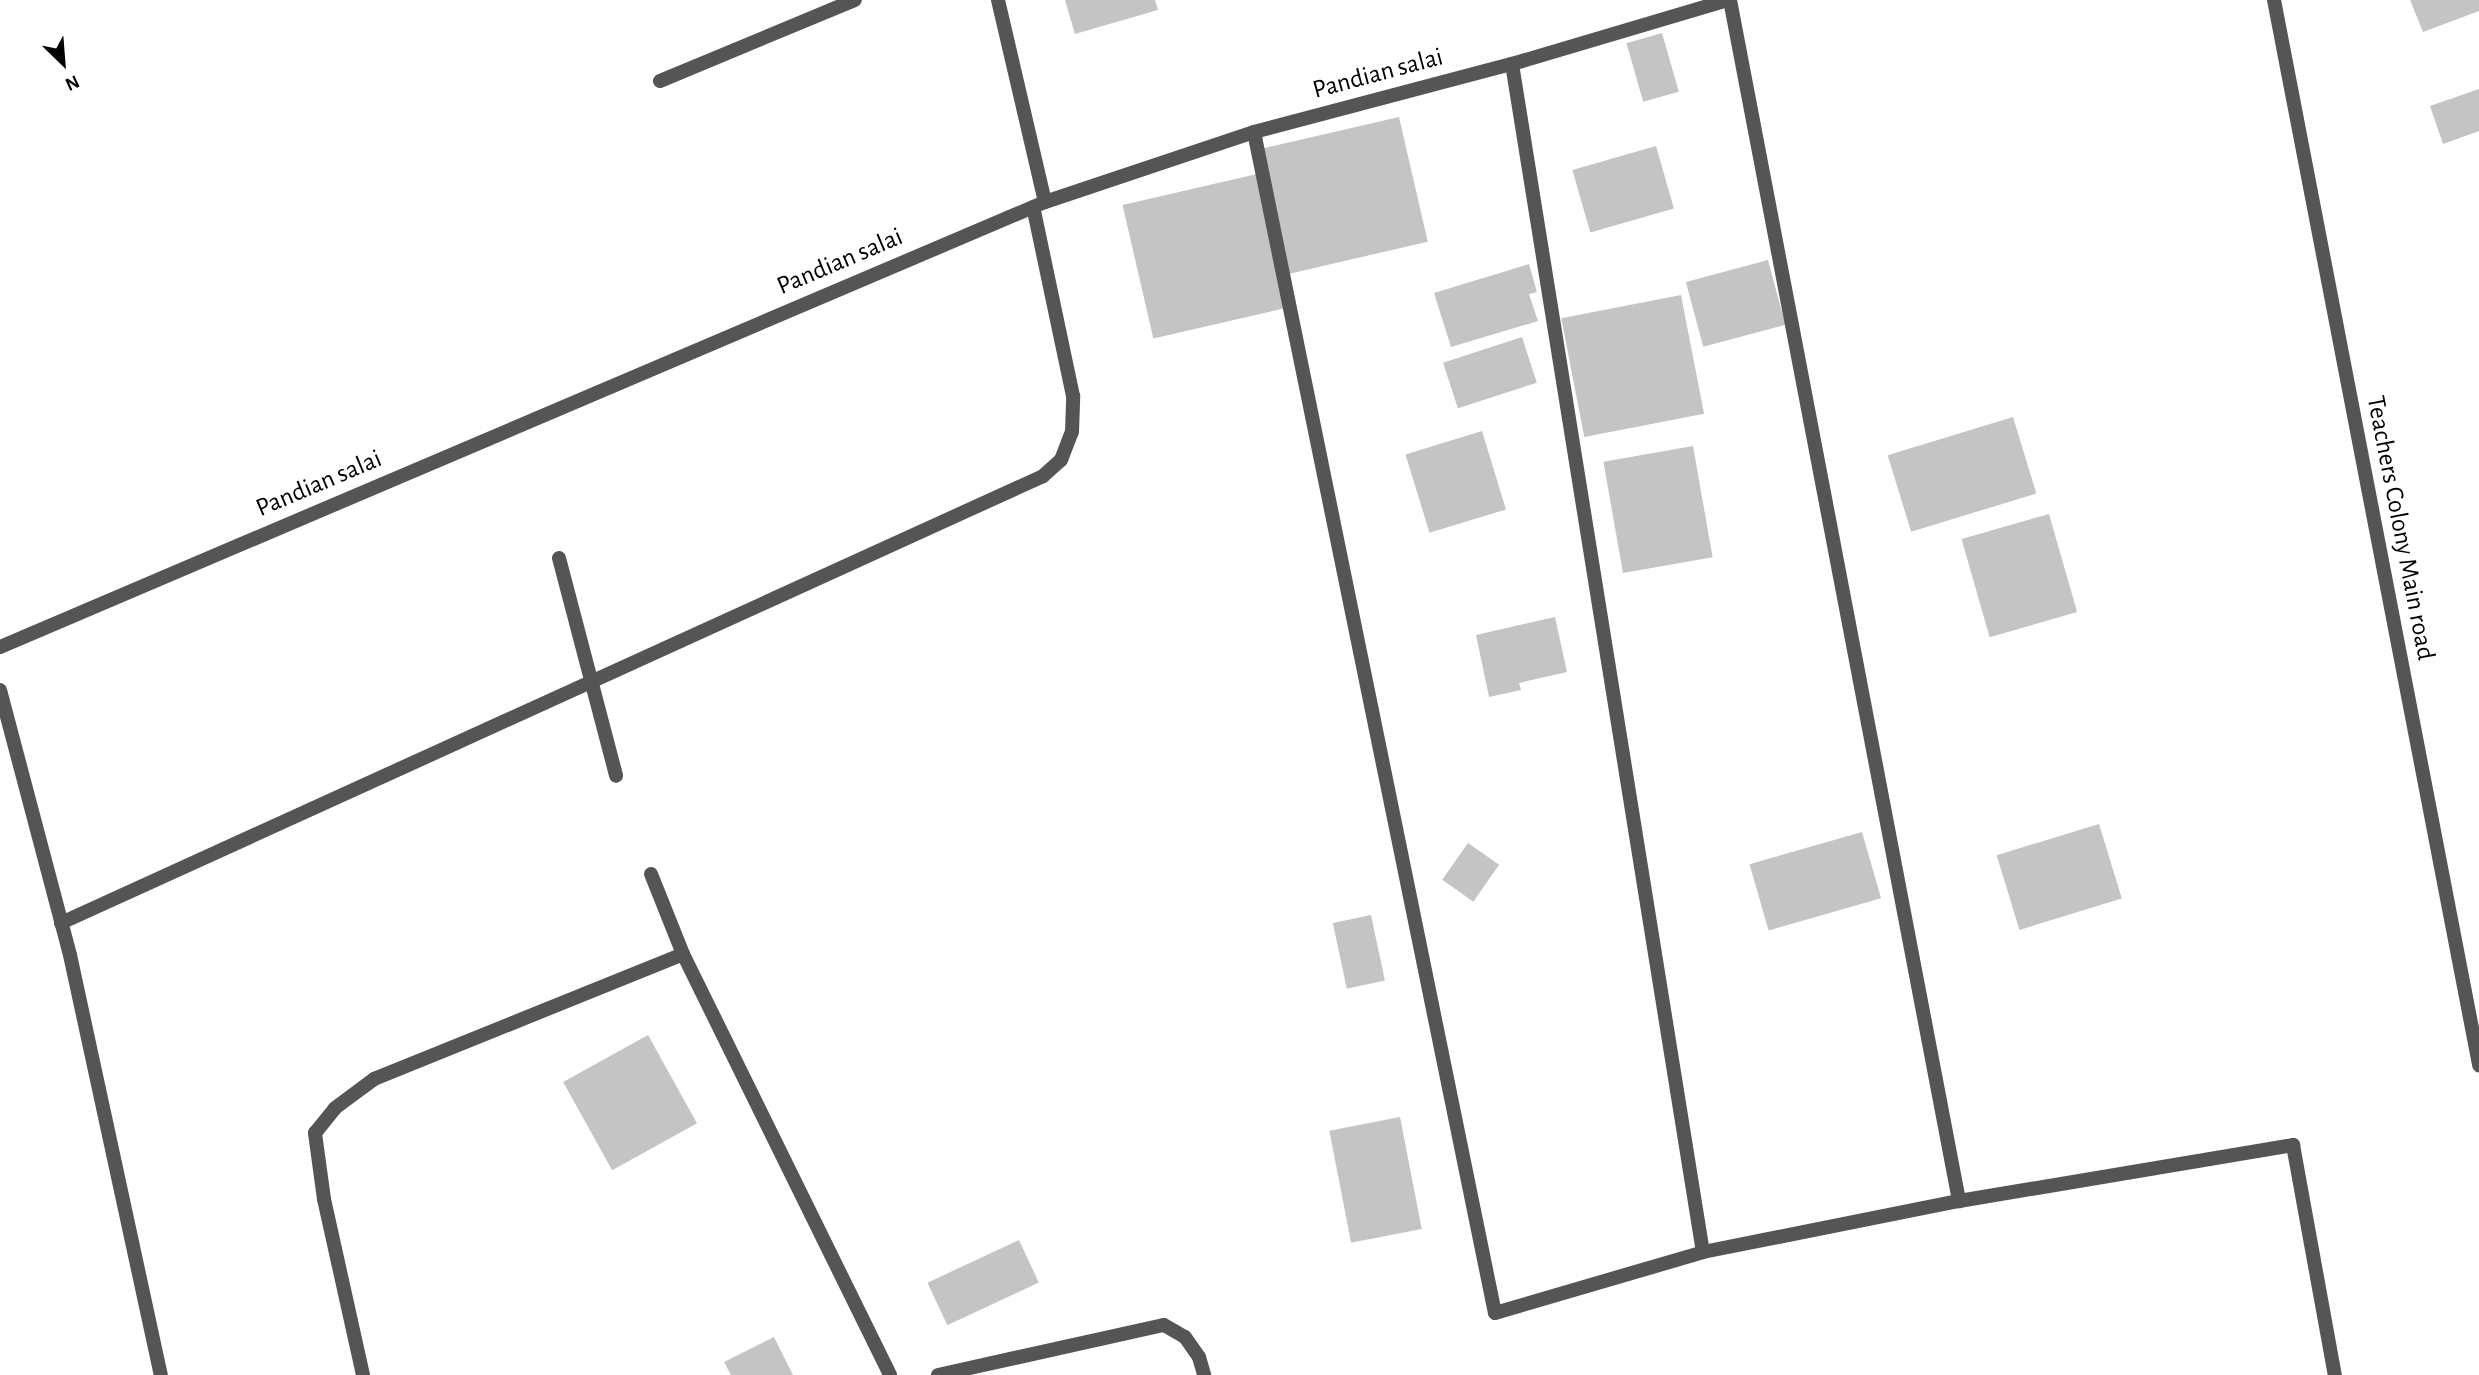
<!DOCTYPE html>
<style>
body{margin:0}
#map{position:relative;width:2479px;height:1375px;overflow:hidden;background:#fff;font-family:"Alegreya Sans",sans-serif}
div>[style]{position:absolute}
.building>*{inset:0;background:#c4c4c4;transform-origin:0 0}
.street>*{height:14px;margin:-7px;padding:0 7px;transform-origin:7px;border-radius:7px;background:#555}
span{translate:-50% -50%;white-space:nowrap;text-align:center;line-height:1.15;-webkit-text-stroke:7px #fff;paint-order:stroke}
.street-label{font-size:26px;color:#000}
.north{position:absolute;left:28px;top:28px;width:70px;height:70px;-webkit-text-stroke:5px #fff;paint-order:stroke;rotate:155deg;font-size:19px;font-weight:700;line-height:28px;text-align:center;color:#000}
.north::after{content:'';display:block;margin:auto;width:24px;height:32px;background:#000;clip-path:polygon(50% 0,100% 100%,50% 72%,0 100%)}
</style>
<div id="map">
<div class="building">
<div style="clip-path:polygon(1065px 0,1155px 0,1158px 10px,1075px 34px)"></div>
<div style="clip-path:polygon(2410px 0,2479px 0,2479px 11px,2423px 32px)"></div>
<div style="left:1662px;top:33px;width:61px;height:37px;rotate:74deg"></div>
<div style="clip-path:polygon(2479px 89px,2479px 131px,2443px 144px,2430px 106px)"></div>
<div style="left:1399px;top:117px;width:128px;height:142px;rotate:77deg"></div>
<div style="left:1656px;top:146px;width:65px;height:87px;rotate:74deg"></div>
<div style="left:1257px;top:174px;width:137px;height:138px;rotate:77deg"></div>
<div style="left:1768px;top:260px;width:67px;height:85px;rotate:75deg"></div>
<div style="clip-path:polygon(1529px 264px,1537px 292px,1529px 294px,1538px 321px,1451px 347px,1434px 293px)"></div>
<div style="left:1681px;top:295px;width:121px;height:122px;rotate:79deg"></div>
<div style="left:1522px;top:337px;width:48px;height:83px;rotate:72deg"></div>
<div style="left:2013px;top:417px;width:80px;height:131px;rotate:73deg"></div>
<div style="left:1482px;top:431px;width:82px;height:80px;rotate:73deg"></div>
<div style="left:1693px;top:446px;width:113px;height:91px;rotate:80deg"></div>
<div style="left:2049px;top:514px;width:102px;height:91px;rotate:74deg"></div>
<div style="clip-path:polygon(1555px 617px,1567px 672px,1519px 683px,1521px 690px,1489px 697px,1476px 635px)"></div>
<div style="left:2099px;top:824px;width:78px;height:107px;rotate:73deg"></div>
<div style="left:1862px;top:832px;width:69px;height:117px;rotate:74deg"></div>
<div style="left:1468px;top:843px;width:38px;height:45px;rotate:35deg"></div>
<div style="left:1371px;top:915px;width:67px;height:39px;rotate:78deg"></div>
<div style="left:648px;top:1035px;width:101px;height:97px;rotate:61deg"></div>
<div style="left:1400px;top:1117px;width:114px;height:72px;rotate:79deg"></div>
<div style="left:1019px;top:1240px;width:47px;height:101px;rotate:65deg"></div>
<div style="clip-path:polygon(774px 1337px,793px 1375px,731px 1375px,724px 1362px)"></div>
</div>
<div class="street">
<div style="left:998px;top:0;width:207px;rotate:76.9deg"></div>
<div style="left:1730px;top:0;width:1223px;rotate:79.2deg"></div>
<div style="left:2274px;top:0;width:1085px;rotate:79.1deg"></div>
<div style="left:1512px;top:64px;width:1203px;rotate:80.87deg"></div>
<div style="left:660px;top:81px;width:211px;rotate:-22.6deg"></div>
<div style="left:1254px;top:132px;width:1205px;rotate:78.47deg"></div>
<div style="left:1495px;top:1313px;width:217px;rotate:-16.3deg"></div>
<div style="left:1703px;top:1252px;width:261px;rotate:-11.3deg"></div>
<div style="left:1959px;top:1201px;width:339px;rotate:-9.5deg"></div>
<div style="left:2293px;top:1145px;width:234px;rotate:79.7deg"></div>
<div style="left:559px;top:558px;width:225px;rotate:75.3deg"></div>
<div style="left:0;top:647px;width:1136px;rotate:-23.07deg"></div>
<div style="left:1045px;top:202px;width:220px;rotate:-18.5deg"></div>
<div style="left:1254px;top:132px;width:267px;rotate:-14.8deg"></div>
<div style="left:1512px;top:64px;width:225px;rotate:-16.5deg"></div>
<div style="left:0;top:690px;width:274px;rotate:75.2deg"></div>
<div style="left:70px;top:955px;width:430px;rotate:77.8deg"></div>
<div style="left:651px;top:874px;width:86px;rotate:68.2deg"></div>
<div style="left:683px;top:954px;width:469px;rotate:63.8deg"></div>
<div style="left:61px;top:923px;width:1079px;rotate:-24.47deg"></div>
<div style="left:1043px;top:476px;width:24px;rotate:-42deg"></div>
<div style="left:1061px;top:460px;width:30px;rotate:-69deg"></div>
<div style="left:1072px;top:432px;width:36px;rotate:-88deg"></div>
<div style="left:1073px;top:396px;width:193px;rotate:-101.9deg"></div>
<div style="left:363px;top:1375px;width:180px;rotate:-102.5deg"></div>
<div style="left:324px;top:1199px;width:67px;rotate:-97.8deg"></div>
<div style="left:315px;top:1133px;width:32px;rotate:-51deg"></div>
<div style="left:335px;top:1108px;width:49px;rotate:-36.6deg"></div>
<div style="left:374px;top:1079px;width:333px;rotate:-22deg"></div>
<div style="left:938px;top:1375px;width:231px;rotate:-12.5deg"></div>
<div style="left:1164px;top:1325px;width:24px;rotate:30deg"></div>
<div style="left:1185px;top:1337px;width:24px;rotate:55deg"></div>
<div style="left:1199px;top:1357px;width:19px;rotate:74deg"></div>
</div>
<div class="street-label">
<span style="left:1378px;top:74px;rotate:-15deg">Pandian salai</span>
<span style="left:840px;top:262px;rotate:-23deg">Pandian salai</span>
<span style="left:319px;top:484px;rotate:-23deg">Pandian salai</span>
<span style="left:2400px;top:528px;rotate:79deg">Teachers Colony Main road</span>
</div>
<div class="north">N</div>
</div>
